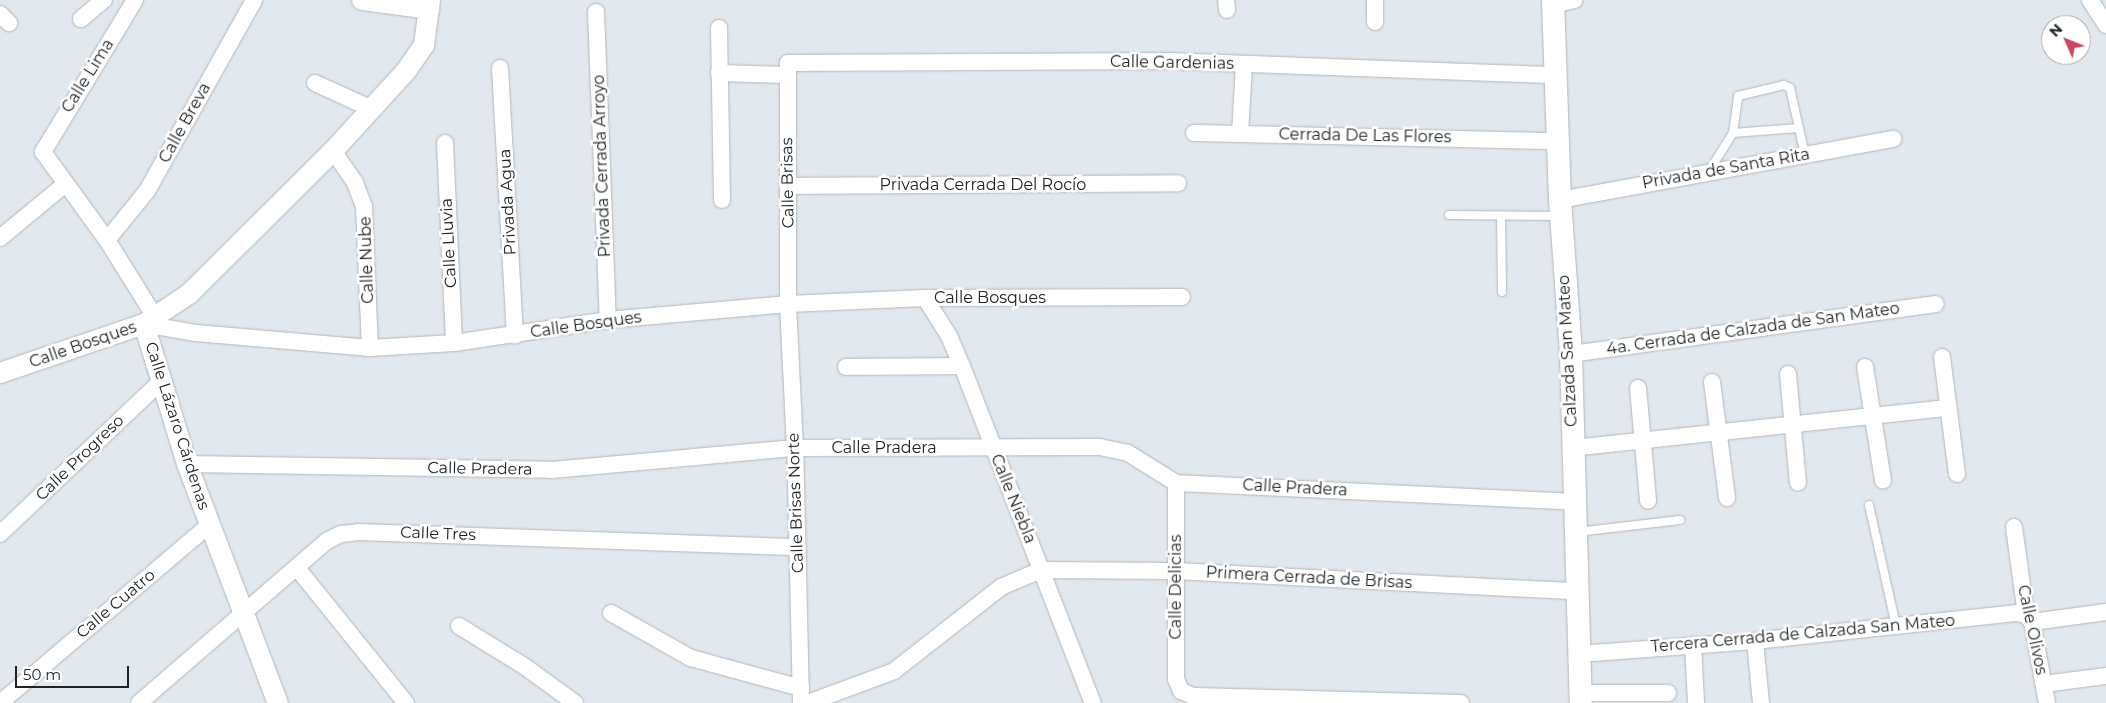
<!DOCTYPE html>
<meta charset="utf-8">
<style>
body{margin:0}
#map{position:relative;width:2106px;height:703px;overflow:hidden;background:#e2e9ee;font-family:Montserrat,sans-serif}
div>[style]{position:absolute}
.roads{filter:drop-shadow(0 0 1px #b1b8bd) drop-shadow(0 0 1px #b1b8bd)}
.service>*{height:8px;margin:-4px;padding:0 4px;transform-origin:4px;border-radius:4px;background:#fff}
.minor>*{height:16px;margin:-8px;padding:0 8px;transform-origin:8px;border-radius:8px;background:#fff}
.tertiary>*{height:20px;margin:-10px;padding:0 10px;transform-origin:10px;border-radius:10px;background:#fff}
.secondary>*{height:22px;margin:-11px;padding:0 11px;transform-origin:11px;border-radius:11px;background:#fff}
span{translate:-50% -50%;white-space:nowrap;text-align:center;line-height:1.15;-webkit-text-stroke:5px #fff;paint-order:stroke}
.street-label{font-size:16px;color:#202324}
.north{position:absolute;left:2041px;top:15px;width:50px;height:50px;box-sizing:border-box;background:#fff;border:1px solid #a6a7a7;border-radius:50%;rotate:314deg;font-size:14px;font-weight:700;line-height:20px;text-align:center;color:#202324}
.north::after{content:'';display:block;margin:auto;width:18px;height:22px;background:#d14261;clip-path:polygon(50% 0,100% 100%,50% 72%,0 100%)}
.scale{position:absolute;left:15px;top:666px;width:114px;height:22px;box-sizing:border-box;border:2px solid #202324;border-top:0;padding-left:6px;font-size:15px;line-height:18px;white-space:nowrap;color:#202324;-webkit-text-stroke:4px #fff;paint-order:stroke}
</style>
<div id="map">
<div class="roads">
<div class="service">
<div style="left:1733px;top:133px;width:66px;rotate:-4.3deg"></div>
<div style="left:1709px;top:171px;width:45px;rotate:-57.7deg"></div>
<div style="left:1733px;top:133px;width:37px;rotate:-82deg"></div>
<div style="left:1738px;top:96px;width:47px;rotate:-13.4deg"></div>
<div style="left:1784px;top:85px;width:7px;rotate:27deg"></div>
<div style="left:1790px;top:88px;width:69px;rotate:77.4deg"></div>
<div style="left:1449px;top:215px;width:110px;rotate:0.5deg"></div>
<div style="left:1501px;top:216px;width:76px;rotate:89.2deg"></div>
<div style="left:1869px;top:505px;width:124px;rotate:77.4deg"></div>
<div style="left:1577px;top:532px;width:104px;rotate:-6.6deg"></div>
</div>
<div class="minor">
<div style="left:135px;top:0;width:178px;rotate:121.2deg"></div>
<div style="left:43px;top:152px;width:109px;rotate:54deg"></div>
<div style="left:107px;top:240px;width:91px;rotate:58.1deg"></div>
<div style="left:1226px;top:0;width:10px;rotate:84deg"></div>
<div style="left:2090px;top:0;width:30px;rotate:57deg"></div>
<div style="left:1553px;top:5px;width:22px;rotate:-13deg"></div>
<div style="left:596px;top:12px;width:308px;rotate:87.8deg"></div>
<div style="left:0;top:14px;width:13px;rotate:45deg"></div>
<div style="left:81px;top:19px;width:30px;rotate:-40deg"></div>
<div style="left:1375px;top:22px;width:22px;rotate:-90deg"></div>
<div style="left:719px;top:28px;width:172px;rotate:89deg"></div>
<div style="left:500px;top:68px;width:268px;rotate:86.8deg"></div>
<div style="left:719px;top:73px;width:67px;rotate:1.7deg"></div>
<div style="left:315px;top:83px;width:63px;rotate:24.5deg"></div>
<div style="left:1194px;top:133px;width:365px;rotate:1.3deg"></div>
<div style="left:1240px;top:134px;width:70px;rotate:-86.7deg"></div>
<div style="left:445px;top:143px;width:200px;rotate:87.4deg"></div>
<div style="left:333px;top:151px;width:39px;rotate:55deg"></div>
<div style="left:355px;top:183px;width:25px;rotate:69deg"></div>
<div style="left:364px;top:206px;width:142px;rotate:87.6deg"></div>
<div style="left:789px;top:186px;width:389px;rotate:-0.4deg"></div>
<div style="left:1560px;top:200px;width:339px;rotate:-10.4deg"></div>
<div style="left:0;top:238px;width:83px;rotate:-39.6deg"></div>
<div style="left:107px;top:240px;width:63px;rotate:-50.8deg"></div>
<div style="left:147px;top:191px;width:219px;rotate:-60.7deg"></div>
<div style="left:925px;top:298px;width:45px;rotate:57.7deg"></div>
<div style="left:949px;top:336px;width:33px;rotate:67deg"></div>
<div style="left:962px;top:366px;width:362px;rotate:68.8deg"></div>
<div style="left:144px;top:324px;width:53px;rotate:9.8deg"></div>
<div style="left:196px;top:333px;width:175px;rotate:4.9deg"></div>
<div style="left:370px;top:348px;width:84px;rotate:-3.4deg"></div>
<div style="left:454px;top:343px;width:156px;rotate:-8.5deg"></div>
<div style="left:608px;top:320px;width:181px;rotate:-5.1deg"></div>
<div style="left:788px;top:304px;width:137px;rotate:-2.5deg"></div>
<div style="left:925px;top:298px;width:257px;rotate:-0.2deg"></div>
<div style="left:1571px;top:354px;width:368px;rotate:-7.8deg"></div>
<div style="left:1942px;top:357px;width:118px;rotate:82.7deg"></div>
<div style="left:846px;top:367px;width:116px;rotate:-0.5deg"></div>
<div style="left:1865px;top:367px;width:115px;rotate:81deg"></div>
<div style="left:1788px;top:374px;width:109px;rotate:84.8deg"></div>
<div style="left:1712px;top:382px;width:117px;rotate:82.6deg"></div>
<div style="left:1638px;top:388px;width:113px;rotate:84.9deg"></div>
<div style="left:1572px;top:448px;width:377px;rotate:-6.1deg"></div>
<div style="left:187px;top:464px;width:365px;rotate:0.9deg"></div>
<div style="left:552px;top:470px;width:244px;rotate:-5.2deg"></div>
<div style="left:795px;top:448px;width:305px;rotate:-0.2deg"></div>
<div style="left:1100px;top:447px;width:29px;rotate:12deg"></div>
<div style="left:1128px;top:453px;width:57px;rotate:32deg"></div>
<div style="left:1176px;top:483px;width:398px;rotate:2.7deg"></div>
<div style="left:1176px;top:483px;width:196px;rotate:90deg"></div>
<div style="left:1176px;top:679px;width:13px;rotate:67deg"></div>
<div style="left:1181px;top:691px;width:13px;rotate:23deg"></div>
<div style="left:1193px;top:696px;width:268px;rotate:1.5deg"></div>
<div style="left:2014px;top:527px;width:89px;rotate:82.2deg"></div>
<div style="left:2026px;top:615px;width:9px;rotate:49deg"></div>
<div style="left:2032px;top:622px;width:82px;rotate:79.5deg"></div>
<div style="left:0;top:534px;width:221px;rotate:-43.5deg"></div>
<div style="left:297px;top:568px;width:174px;rotate:51.1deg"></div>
<div style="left:611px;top:613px;width:92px;rotate:29.4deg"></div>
<div style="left:691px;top:658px;width:114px;rotate:15.3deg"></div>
<div style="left:2032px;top:622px;width:75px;rotate:-7.7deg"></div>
<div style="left:459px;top:626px;width:76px;rotate:31.6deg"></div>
<div style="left:524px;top:666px;width:63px;rotate:36deg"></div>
<div style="left:1755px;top:641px;width:62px;rotate:84.5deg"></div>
<div style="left:1693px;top:645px;width:58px;rotate:87deg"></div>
<div style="left:1579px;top:654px;width:176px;rotate:-4.2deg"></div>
<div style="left:1755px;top:641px;width:262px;rotate:-6.1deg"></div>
<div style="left:2016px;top:613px;width:10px;rotate:11deg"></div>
<div style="left:2044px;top:684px;width:63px;rotate:-7.4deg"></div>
<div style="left:1581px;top:693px;width:87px"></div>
<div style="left:0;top:703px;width:275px;rotate:-40.4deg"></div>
<div style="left:139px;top:703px;width:248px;rotate:-40.8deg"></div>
<div style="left:327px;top:541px;width:16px;rotate:-27deg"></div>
<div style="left:341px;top:534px;width:18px;rotate:-6deg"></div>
<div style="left:359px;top:532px;width:439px;rotate:2deg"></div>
<div style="left:801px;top:703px;width:255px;rotate:-91.3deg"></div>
<div style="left:795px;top:448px;width:144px;rotate:-92.8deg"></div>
<div style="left:788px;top:304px;width:241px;rotate:-90deg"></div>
<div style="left:788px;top:63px;width:381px;rotate:-0.3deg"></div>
<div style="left:1169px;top:61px;width:387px;rotate:2.1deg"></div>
<div style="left:808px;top:703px;width:92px;rotate:-20.4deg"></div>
<div style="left:894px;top:671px;width:136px;rotate:-38.1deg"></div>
<div style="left:1001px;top:587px;width:43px;rotate:-23deg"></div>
<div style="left:1041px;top:570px;width:134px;rotate:0.4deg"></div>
<div style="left:1175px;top:571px;width:401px;rotate:2.9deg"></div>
</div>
<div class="tertiary">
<div style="left:362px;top:0;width:68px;rotate:7.7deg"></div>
<div style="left:144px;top:324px;width:146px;rotate:72.9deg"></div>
<div style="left:187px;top:464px;width:256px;rotate:69.2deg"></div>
<div style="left:0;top:373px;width:152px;rotate:-18.8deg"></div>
<div style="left:144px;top:324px;width:54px;rotate:-33.7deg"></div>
<div style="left:189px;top:294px;width:203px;rotate:-44.8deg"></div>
<div style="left:333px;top:151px;width:108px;rotate:-47.6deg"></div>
<div style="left:406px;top:71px;width:32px;rotate:-55deg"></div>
<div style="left:424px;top:45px;width:45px;rotate:-82.4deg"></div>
</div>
<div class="secondary">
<div style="left:1553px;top:0;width:200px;rotate:88deg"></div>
<div style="left:1560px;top:200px;width:154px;rotate:85.9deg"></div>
<div style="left:1571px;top:354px;width:349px;rotate:88.4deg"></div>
</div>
</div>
<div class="street-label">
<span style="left:1172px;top:63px;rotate:1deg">Calle Gardenias</span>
<span style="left:88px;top:76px;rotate:-58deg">Calle Lima</span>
<span style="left:185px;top:123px;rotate:-61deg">Calle Breva</span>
<span style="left:1365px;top:136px;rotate:1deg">Cerrada De Las Flores</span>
<span style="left:602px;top:166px;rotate:-92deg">Privada Cerrada Arroyo</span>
<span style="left:1726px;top:169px;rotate:-10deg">Privada de Santa Rita</span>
<span style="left:788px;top:183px;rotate:-91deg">Calle Brisas</span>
<span style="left:983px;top:185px">Privada Cerrada Del Rocío</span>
<span style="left:508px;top:202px;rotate:-93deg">Privada Agua</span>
<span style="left:449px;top:243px;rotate:-93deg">Calle Lluvia</span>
<span style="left:367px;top:260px;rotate:-92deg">Calle Nube</span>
<span style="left:990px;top:298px">Calle Bosques</span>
<span style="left:586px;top:325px;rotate:-8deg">Calle Bosques</span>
<span style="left:1753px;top:329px;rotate:-8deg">4a. Cerrada de Calzada de San Mateo</span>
<span style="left:83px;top:345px;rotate:-19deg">Calle Bosques</span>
<span style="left:1568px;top:351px;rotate:-93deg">Calzada San Mateo</span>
<span style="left:177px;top:426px;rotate:72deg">Calle Lázaro Cárdenas</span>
<span style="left:884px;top:448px">Calle Pradera</span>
<span style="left:80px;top:458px;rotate:-44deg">Calle Progreso</span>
<span style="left:480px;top:469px;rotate:1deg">Calle Pradera</span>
<span style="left:1295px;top:488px;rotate:3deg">Calle Pradera</span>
<span style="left:1013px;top:499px;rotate:68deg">Calle Niebla</span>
<span style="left:796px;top:503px;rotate:-92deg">Calle Brisas Norte</span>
<span style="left:438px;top:534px;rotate:2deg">Calle Tres</span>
<span style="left:1309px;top:578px;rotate:3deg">Primera Cerrada de Brisas</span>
<span style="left:1176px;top:587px;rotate:-90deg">Calle Delicias</span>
<span style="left:116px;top:604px;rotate:-40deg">Calle Cuatro</span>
<span style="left:2032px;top:630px;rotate:78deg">Calle Olivos</span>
<span style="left:1803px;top:634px;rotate:-5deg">Tercera Cerrada de Calzada San Mateo</span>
</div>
<div class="north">N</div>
<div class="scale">50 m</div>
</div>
